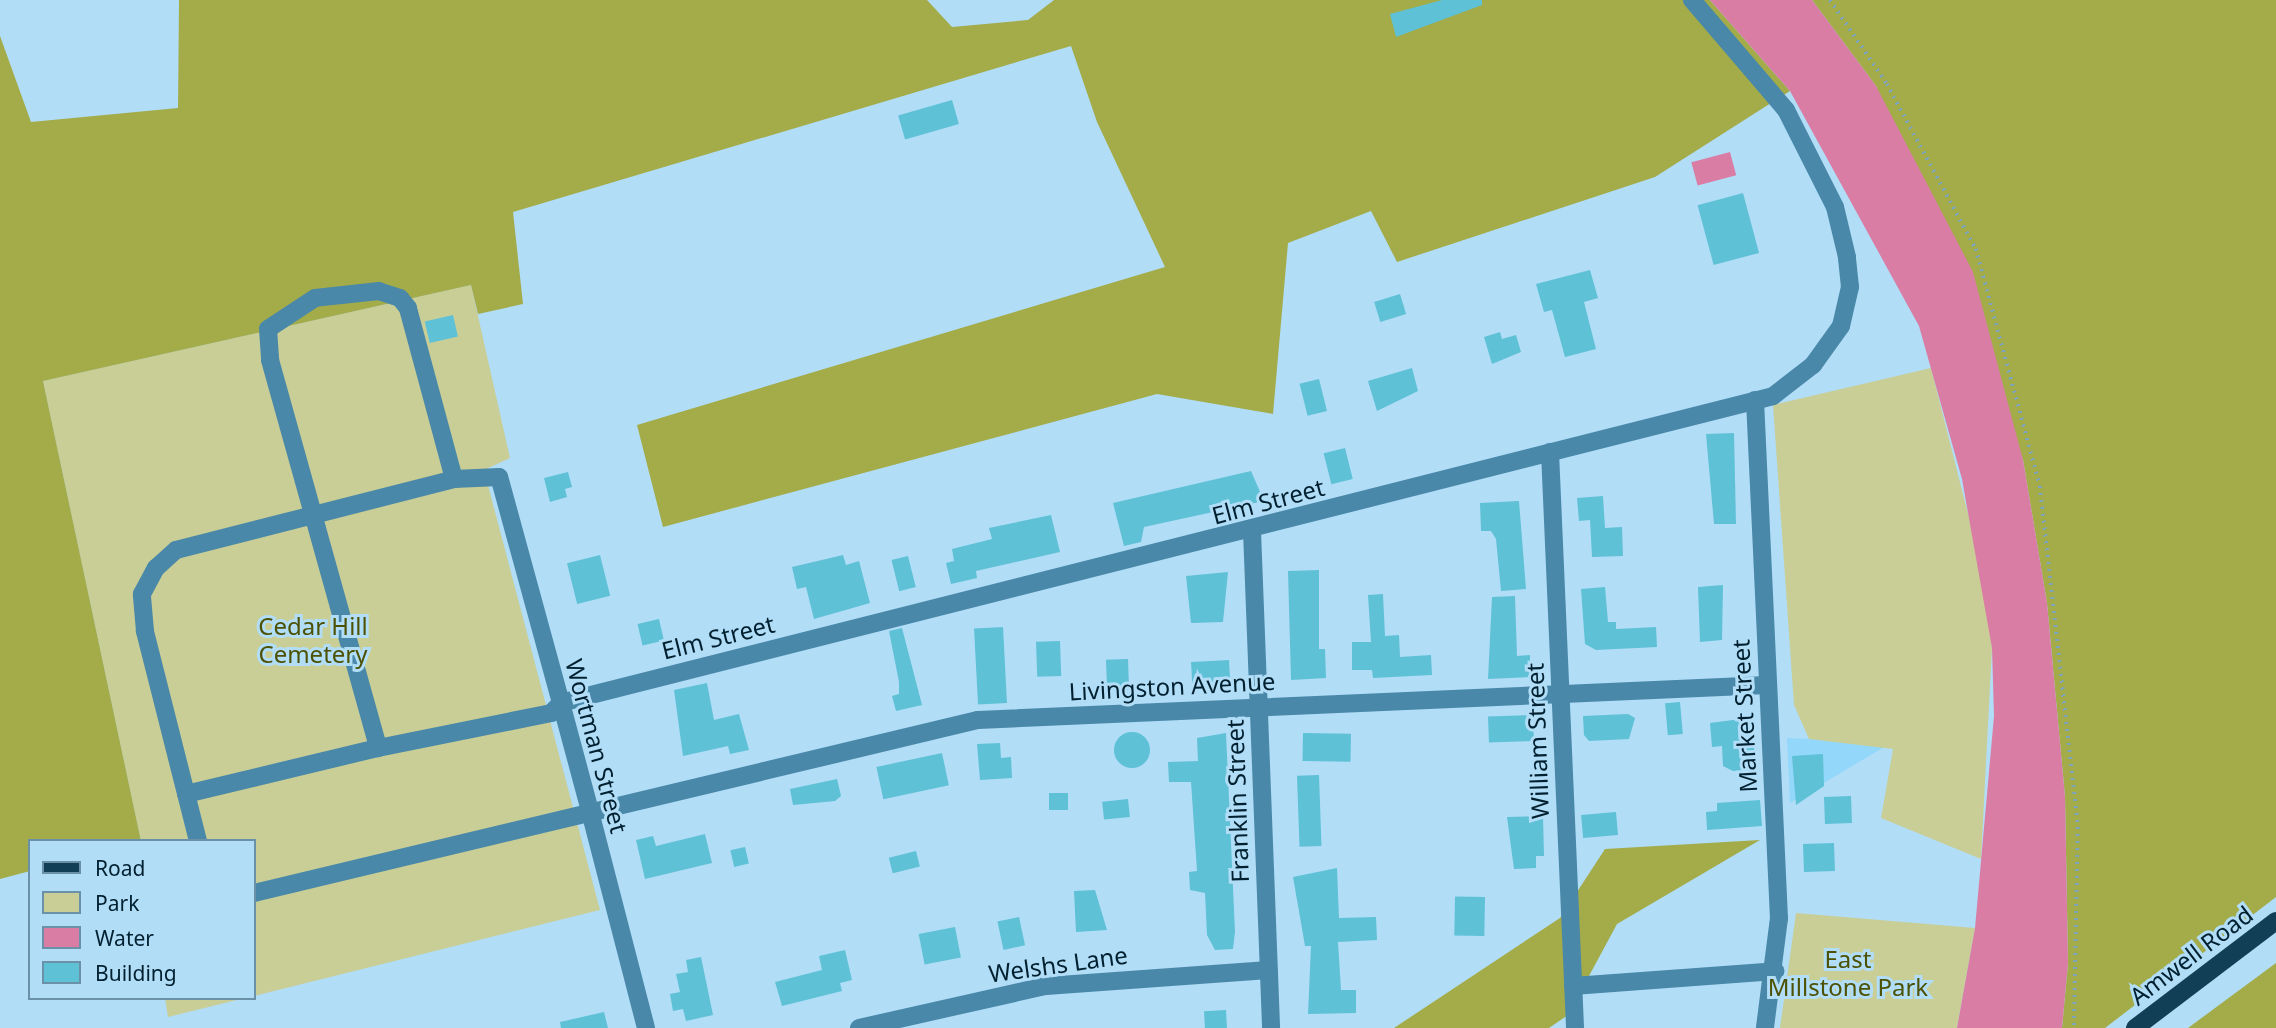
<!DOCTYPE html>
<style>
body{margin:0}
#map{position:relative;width:2276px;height:1028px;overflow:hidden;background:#b1ddf7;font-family:"Noto Sans",sans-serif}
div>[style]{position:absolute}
.built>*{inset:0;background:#93d7fb}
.green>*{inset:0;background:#c9ce96}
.forest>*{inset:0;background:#a4ac49}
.water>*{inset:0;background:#d97da5;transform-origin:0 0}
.building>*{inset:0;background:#5ec1d6;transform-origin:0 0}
.round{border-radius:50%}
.path>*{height:3.5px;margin-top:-1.75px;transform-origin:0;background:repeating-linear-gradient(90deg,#7ca4bb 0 2px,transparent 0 7px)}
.minor>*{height:18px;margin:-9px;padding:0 9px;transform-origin:9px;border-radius:9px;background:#4988a9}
.major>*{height:18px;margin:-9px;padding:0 9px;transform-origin:9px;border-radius:9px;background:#114056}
span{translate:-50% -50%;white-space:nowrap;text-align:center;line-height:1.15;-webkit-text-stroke:6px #b1ddf7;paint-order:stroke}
.street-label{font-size:24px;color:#002030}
.park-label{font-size:24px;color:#4d5103}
.legend{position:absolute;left:28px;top:839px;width:228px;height:161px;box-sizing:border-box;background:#b1ddf7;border:2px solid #6a91a7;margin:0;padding:9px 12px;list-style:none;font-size:21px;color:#002030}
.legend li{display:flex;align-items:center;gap:14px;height:35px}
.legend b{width:35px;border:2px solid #6a91a7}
</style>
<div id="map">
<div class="built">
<div style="clip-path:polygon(1787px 738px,1891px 743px,1790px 803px)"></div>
</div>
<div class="green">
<div style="clip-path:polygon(471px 285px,510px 458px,484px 470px,600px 910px,254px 996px,254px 841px,141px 841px,43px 381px)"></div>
<div style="clip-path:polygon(1931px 368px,1979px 557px,1992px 648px,1981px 859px,1881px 818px,1893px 749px,1809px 739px,1794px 705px,1773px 405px)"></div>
<div style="clip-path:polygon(1796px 913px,1975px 928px,1957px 1028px,1780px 1028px)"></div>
<div style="clip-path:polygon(165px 998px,245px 998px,168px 1017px)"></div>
</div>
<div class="forest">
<div style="clip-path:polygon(179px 0,927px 0,952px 27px,1028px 20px,1054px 0,1710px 0,1790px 91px,1655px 177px,1397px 262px,1371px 211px,1288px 243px,1273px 414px,1157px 394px,663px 527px,637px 425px,1165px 267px,1097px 122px,1071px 46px,513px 212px,523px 304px,478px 314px,471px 285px,43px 381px,141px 841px,30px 841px,30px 871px,0 879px,0 36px,31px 122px,178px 108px)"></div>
<div style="clip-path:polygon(1812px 0,2276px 0,2276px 897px,2105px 1028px,2062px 1028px,2068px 963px,2065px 797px,2047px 603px,2023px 460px,1876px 86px)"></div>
<div style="clip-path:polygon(1760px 840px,1617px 924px,1568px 1015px,1549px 1028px,1394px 1028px,1560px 918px,1605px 849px)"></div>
<div style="clip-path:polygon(2276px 963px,2276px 1028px,2188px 1028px)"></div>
</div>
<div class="water">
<div style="clip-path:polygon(1710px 0,1812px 0,1876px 86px,1973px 272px,2023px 460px,2047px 603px,2065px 797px,2068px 963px,2062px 1028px,1957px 1028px,1975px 928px,1994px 716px,1992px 648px,1962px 479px,1919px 326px,1790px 91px)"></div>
<div style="left:1730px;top:152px;width:24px;height:40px;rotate:75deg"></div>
</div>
<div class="building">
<div style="clip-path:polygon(1442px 0,1482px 0,1482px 5px,1396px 37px,1390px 14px)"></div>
<div style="left:952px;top:100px;width:25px;height:56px;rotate:74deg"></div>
<div style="left:1743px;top:193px;width:62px;height:47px;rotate:75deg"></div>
<div style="clip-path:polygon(1590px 270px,1598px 298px,1584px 302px,1596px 349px,1565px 357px,1552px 310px,1544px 312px,1536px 284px)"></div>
<div style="left:1400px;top:294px;width:21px;height:27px;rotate:73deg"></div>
<div style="left:453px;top:315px;width:22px;height:29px;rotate:77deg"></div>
<div style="clip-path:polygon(1500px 332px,1502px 339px,1516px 335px,1521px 352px,1492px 364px,1484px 337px)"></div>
<div style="clip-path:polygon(1412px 368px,1418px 391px,1377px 411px,1368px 381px)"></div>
<div style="left:1319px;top:379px;width:33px;height:20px;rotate:76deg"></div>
<div style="clip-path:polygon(1734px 433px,1736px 524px,1714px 524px,1706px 434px)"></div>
<div style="left:1345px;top:448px;width:32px;height:22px;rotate:76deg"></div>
<div style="clip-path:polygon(1251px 471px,1264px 501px,1144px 527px,1141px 542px,1124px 546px,1113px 503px)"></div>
<div style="clip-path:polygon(568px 472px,572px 487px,565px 489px,567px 497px,550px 502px,544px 478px)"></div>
<div style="clip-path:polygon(1603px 496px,1605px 528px,1622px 527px,1623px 556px,1592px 557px,1590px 520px,1579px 521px,1577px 498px)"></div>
<div style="clip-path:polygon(1519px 501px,1526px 589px,1501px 591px,1496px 539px,1491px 531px,1481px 531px,1480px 503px)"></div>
<div style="clip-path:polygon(1051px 515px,1060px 552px,976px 571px,977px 578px,951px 584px,946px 563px,954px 561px,952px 549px,992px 539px,989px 528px)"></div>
<div style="left:600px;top:555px;width:42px;height:34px;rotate:76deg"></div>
<div style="clip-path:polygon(843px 555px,846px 565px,859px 561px,870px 603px,814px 619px,806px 587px,797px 589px,792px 567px)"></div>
<div style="left:908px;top:556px;width:32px;height:17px;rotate:76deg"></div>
<div style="clip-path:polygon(1319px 570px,1319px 649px,1325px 649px,1326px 678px,1291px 680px,1288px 571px)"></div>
<div style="clip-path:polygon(1228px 572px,1223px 622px,1191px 623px,1186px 576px)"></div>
<div style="clip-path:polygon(1723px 585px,1722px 640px,1700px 642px,1698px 587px)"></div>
<div style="clip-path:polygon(1605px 587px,1608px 622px,1616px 622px,1616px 629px,1656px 627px,1657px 647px,1596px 650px,1585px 644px,1581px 589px)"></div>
<div style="clip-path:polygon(1383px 594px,1385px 636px,1399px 635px,1400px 657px,1431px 655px,1432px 675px,1373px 678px,1372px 670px,1352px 670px,1352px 642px,1371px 642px,1368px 595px)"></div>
<div style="clip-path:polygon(1515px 596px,1517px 656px,1530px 655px,1530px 677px,1488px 679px,1492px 597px)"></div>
<div style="left:659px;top:619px;width:22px;height:22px;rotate:77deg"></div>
<div style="left:1003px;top:627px;width:76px;height:29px;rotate:87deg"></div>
<div style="clip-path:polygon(902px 628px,922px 705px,896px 711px,892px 696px,899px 694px,899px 682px,889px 631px)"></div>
<div style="left:1060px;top:641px;width:35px;height:24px;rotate:88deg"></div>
<div style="left:1128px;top:659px;width:31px;height:22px;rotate:88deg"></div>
<div style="left:1229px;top:660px;width:22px;height:38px;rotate:87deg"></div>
<div style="clip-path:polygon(707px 683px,714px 720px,739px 714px,749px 750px,730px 754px,728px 746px,683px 756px,674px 690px)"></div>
<div style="left:1680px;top:702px;width:32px;height:15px;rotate:85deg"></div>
<div style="clip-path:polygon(1628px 714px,1635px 718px,1629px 739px,1589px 741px,1584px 735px,1583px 716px)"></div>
<div style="left:1533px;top:715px;width:26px;height:45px;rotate:88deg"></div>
<div style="clip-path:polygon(1748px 718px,1758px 769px,1733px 771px,1723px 766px,1722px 746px,1712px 747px,1710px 723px)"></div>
<div class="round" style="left:1114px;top:732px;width:36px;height:36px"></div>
<div style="clip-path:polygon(1226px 733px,1235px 932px,1233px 949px,1215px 950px,1207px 935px,1205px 893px,1190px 890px,1189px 872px,1197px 871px,1191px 782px,1169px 782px,1168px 762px,1198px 761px,1197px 738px)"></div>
<div style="left:1303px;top:733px;width:48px;height:28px;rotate:1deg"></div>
<div style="clip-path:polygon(1000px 743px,1001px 758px,1011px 757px,1012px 778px,980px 780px,977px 744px)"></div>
<div style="left:942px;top:753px;width:33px;height:67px;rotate:78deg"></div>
<div style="clip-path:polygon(1823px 754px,1824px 786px,1796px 805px,1792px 756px)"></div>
<div style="left:1319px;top:775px;width:71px;height:22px;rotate:88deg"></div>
<div style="clip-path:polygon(837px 779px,841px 796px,835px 801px,793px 805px,790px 789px)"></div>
<div style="left:1049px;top:793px;width:19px;height:17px"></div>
<div style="left:1851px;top:796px;width:27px;height:27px;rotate:88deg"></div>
<div style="left:1128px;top:799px;width:18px;height:26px;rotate:84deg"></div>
<div style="clip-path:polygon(1760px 800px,1762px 826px,1707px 830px,1706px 812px,1717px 811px,1717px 803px)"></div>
<div style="left:1616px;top:812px;width:23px;height:35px;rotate:85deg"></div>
<div style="clip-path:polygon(1543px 816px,1544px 856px,1536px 856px,1536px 868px,1514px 869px,1507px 817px)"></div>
<div style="clip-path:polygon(705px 834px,712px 863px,645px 879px,636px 840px,653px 836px,656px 846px)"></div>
<div style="left:1834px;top:843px;width:28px;height:31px;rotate:88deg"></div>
<div style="left:745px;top:847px;width:17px;height:15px;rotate:77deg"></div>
<div style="left:916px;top:851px;width:16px;height:28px;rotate:76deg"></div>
<div style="clip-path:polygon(1337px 868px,1339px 918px,1376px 917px,1377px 940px,1338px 942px,1341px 990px,1356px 990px,1356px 1013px,1308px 1014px,1311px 946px,1305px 946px,1293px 877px)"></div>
<div style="clip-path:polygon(1095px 890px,1107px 930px,1076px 932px,1074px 891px)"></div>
<div style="left:1485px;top:897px;width:39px;height:30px;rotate:91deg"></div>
<div style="left:1019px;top:917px;width:29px;height:22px;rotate:78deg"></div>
<div style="left:955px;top:927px;width:31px;height:37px;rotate:79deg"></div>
<div style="clip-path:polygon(845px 950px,852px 980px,840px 983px,842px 991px,782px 1006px,775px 982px,822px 970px,819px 956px)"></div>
<div style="clip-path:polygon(701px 957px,713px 1015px,686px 1021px,683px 1009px,673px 1011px,670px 994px,680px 992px,676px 974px,688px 972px,686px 960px)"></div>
<div style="left:1226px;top:1010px;width:18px;height:22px;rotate:87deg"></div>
<div style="clip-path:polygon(604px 1012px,608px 1028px,561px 1028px,560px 1022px)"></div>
</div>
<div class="path">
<div style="left:1830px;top:0;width:102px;rotate:55.8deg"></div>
<div style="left:1887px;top:84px;width:187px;rotate:61.7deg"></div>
<div style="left:1976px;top:249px;width:245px;rotate:74.9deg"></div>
<div style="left:2040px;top:486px;width:343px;rotate:83.6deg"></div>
<div style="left:2078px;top:827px;width:201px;rotate:91.1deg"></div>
</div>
<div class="minor">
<div style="left:1755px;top:400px;width:519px;rotate:87.35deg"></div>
<div style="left:1779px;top:918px;width:111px;rotate:97.3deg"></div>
<div style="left:1550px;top:452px;width:577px;rotate:87.51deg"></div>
<div style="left:1252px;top:531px;width:497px;rotate:87.8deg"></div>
<div style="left:186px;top:794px;width:197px;rotate:-13.5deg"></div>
<div style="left:198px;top:841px;width:217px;rotate:-104.2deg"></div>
<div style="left:145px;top:631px;width:37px;rotate:-95deg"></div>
<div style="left:142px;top:594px;width:30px;rotate:-62deg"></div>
<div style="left:156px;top:568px;width:27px;rotate:-42deg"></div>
<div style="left:176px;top:550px;width:287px;rotate:-14.3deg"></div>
<div style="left:254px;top:893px;width:744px;rotate:-13.44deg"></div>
<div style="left:978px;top:720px;width:790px;rotate:-2.54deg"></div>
<div style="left:1573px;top:986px;width:203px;rotate:-4.2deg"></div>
<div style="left:646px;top:1028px;width:224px;rotate:-104.5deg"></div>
<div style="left:590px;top:811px;width:112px;rotate:-105deg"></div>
<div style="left:561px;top:703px;width:234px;rotate:-105.3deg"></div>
<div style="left:499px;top:477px;width:45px;rotate:177.5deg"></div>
<div style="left:454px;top:479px;width:177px;rotate:-105.1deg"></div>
<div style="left:408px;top:308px;width:13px;rotate:-129deg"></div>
<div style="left:400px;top:298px;width:22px;rotate:-162deg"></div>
<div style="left:379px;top:291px;width:64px;rotate:173.8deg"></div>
<div style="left:315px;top:298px;width:56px;rotate:146.6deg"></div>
<div style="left:268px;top:329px;width:31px;rotate:86deg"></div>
<div style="left:270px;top:360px;width:403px;rotate:74.4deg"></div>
<div style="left:378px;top:748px;width:177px;rotate:-11.4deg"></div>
<div style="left:551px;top:713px;width:14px;rotate:-45deg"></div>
<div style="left:561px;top:703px;width:23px;rotate:-15deg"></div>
<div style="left:583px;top:697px;width:1227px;rotate:-14.19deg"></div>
<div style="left:1773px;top:396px;width:51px;rotate:-37.8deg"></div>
<div style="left:1813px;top:365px;width:48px;rotate:-54.3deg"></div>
<div style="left:1841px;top:326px;width:40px;rotate:-77deg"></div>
<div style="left:1850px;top:287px;width:30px;rotate:-96deg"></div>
<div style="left:1847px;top:257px;width:51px;rotate:-103.5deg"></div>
<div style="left:1835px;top:207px;width:109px;rotate:-116.8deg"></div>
<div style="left:1786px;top:110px;width:145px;rotate:-130.5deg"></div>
<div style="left:859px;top:1028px;width:192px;rotate:-12.7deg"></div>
<div style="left:1046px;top:986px;width:223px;rotate:-4.1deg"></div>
</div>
<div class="major">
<div style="left:2135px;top:1028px;width:177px;rotate:-37.2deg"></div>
</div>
<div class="street-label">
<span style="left:1268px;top:501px;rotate:-15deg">Elm Street</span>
<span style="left:718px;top:637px;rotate:-14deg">Elm Street</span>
<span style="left:1172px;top:686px;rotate:-3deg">Livingston Avenue</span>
<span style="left:1744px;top:716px;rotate:-93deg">Market Street</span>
<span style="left:1537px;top:741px;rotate:-92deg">William Street</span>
<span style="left:597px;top:746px;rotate:75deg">Wortman Street</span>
<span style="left:1237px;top:801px;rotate:-92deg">Franklin Street</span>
<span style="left:2191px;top:955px;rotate:-37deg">Amwell Road</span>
<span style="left:1058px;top:964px;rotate:-8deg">Welshs Lane</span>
</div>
<div class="park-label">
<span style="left:313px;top:640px">Cedar Hill<br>Cemetery</span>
<span style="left:1848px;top:973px">East<br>Millstone Park</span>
</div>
<ul class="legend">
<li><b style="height:9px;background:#114056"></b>Road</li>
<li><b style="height:19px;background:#c9ce96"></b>Park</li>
<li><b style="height:19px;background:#d97da5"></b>Water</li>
<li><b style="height:19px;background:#5ec1d6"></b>Building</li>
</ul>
</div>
